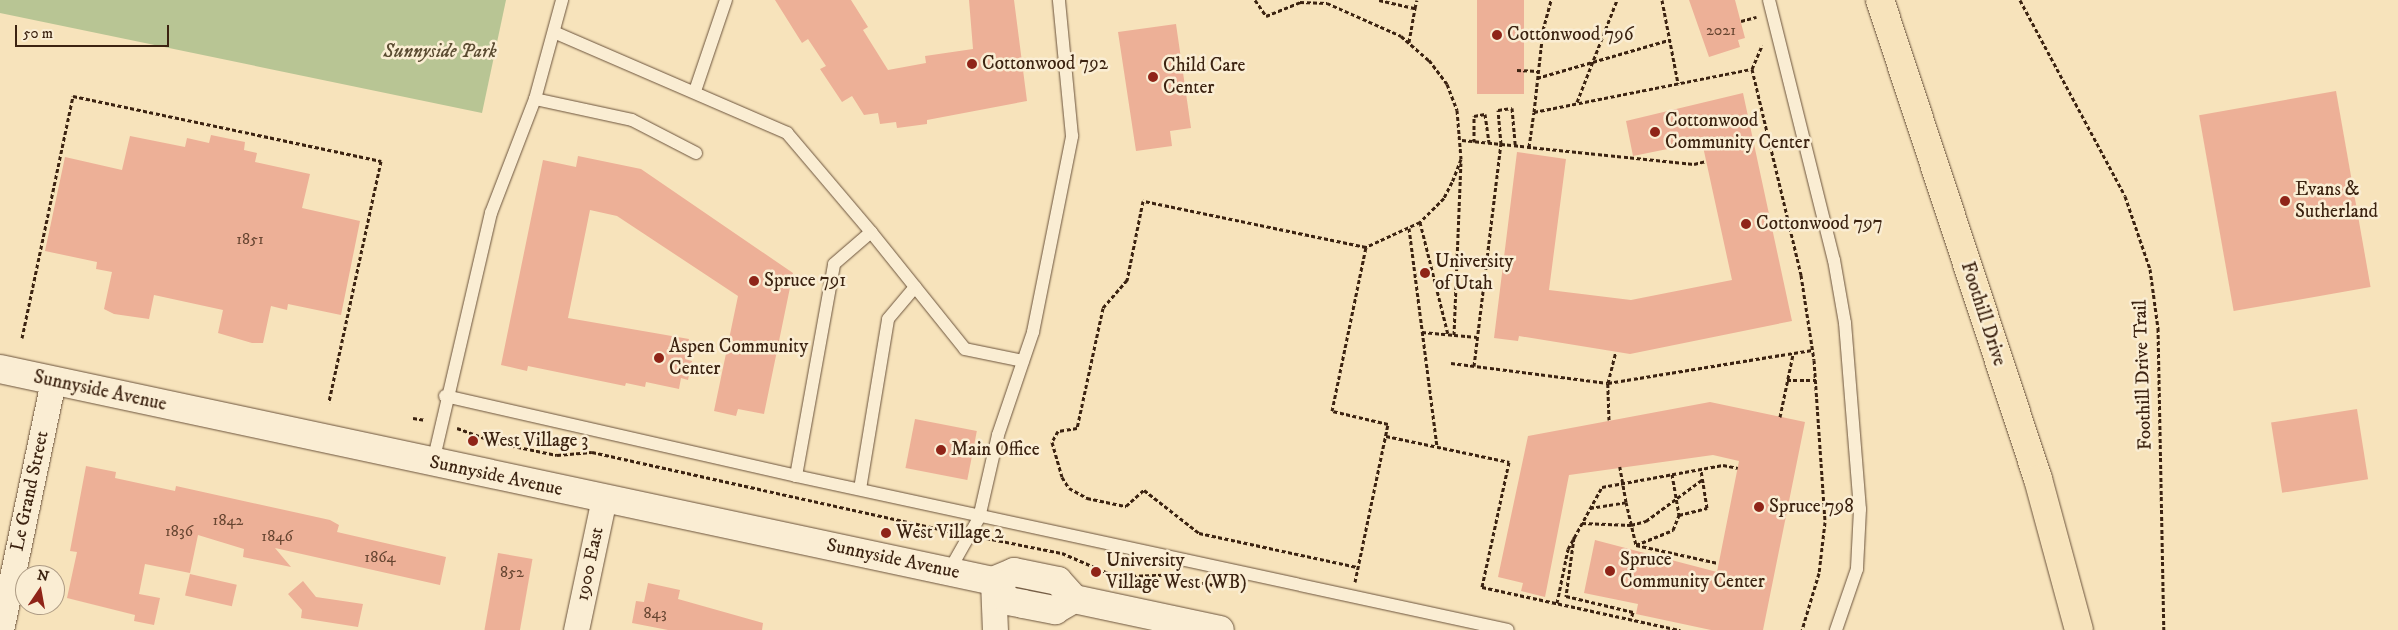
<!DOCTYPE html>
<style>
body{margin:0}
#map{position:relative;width:2398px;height:630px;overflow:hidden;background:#f7e3bb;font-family:"IM FELL DW Pica",serif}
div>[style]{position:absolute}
.green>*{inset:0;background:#b8c594}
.building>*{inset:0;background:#edb097;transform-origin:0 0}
.path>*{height:3px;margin-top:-1.5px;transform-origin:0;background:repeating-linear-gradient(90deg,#3c2311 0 4px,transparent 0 6.5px)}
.roads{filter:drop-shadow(0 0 1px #6b533c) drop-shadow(0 0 1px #6b533c)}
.service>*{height:12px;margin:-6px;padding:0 6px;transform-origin:6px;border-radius:6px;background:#faedd3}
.minor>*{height:25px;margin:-12.5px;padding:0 12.5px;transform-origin:12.5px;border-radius:12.5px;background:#faedd3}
.secondary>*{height:28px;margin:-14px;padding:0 14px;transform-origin:14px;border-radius:14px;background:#faedd3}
.primary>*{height:28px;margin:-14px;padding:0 14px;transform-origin:14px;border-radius:14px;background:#f7e3bb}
.dots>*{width:14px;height:14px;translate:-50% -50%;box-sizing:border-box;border:2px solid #faedd3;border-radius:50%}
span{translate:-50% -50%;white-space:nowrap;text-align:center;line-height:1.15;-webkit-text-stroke:5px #faedd3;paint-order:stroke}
.number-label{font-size:16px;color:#684632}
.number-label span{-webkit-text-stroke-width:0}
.poi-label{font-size:19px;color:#3c2311}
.left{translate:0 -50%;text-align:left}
.park-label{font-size:19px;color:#5b4c32;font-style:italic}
.street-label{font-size:19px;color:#3c2311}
.north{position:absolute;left:15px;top:565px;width:50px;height:50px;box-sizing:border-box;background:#faedd3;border:1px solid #ae9c85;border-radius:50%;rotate:12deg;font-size:14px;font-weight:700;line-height:20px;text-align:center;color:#3c2311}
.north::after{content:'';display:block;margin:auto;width:18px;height:22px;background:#8f2418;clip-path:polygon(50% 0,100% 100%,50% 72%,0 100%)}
.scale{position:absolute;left:15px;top:25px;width:154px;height:22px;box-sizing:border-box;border:2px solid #3c2311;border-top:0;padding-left:6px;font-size:15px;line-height:18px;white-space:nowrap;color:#3c2311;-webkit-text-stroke:4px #faedd3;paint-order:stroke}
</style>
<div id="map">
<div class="green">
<div style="clip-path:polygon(0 0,506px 0,482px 113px,0 13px)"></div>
</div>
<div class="building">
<div style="clip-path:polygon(775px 0,851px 0,868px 27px,863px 30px,888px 70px,926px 63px,925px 56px,973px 49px,969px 0,1014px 0,1027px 101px,927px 120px,927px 124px,897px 128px,896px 122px,880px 124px,878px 113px,864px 115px,852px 96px,842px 102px,820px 69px,826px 66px,808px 39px,802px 43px)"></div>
<div style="left:1477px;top:0;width:47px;height:94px"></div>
<div style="clip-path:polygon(1689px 0,1735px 0,1745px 38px,1738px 40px,1740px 47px,1709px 57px)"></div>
<div style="clip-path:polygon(1176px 24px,1191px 128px,1170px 131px,1172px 146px,1136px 151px,1118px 32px)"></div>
<div style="left:2336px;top:91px;width:199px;height:139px;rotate:80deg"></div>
<div style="clip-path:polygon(1743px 93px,1792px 321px,1630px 354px,1519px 336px,1518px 341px,1494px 338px,1517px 152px,1566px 159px,1549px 290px,1631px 300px,1732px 280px,1702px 142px,1633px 156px,1626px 121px)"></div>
<div style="clip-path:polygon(211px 135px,245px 142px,244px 150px,257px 153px,255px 162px,310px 174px,302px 208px,360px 221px,341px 315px,288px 304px,287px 310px,271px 306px,263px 343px,252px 343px,218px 333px,223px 310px,154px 295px,149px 319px,114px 314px,104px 309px,112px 272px,96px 269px,97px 262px,45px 251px,65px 157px,122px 170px,130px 136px,185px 147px,187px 138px,209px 143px)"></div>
<div style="clip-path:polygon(578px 156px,641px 169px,793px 273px,764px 414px,738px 409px,736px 416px,714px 411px,738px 296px,617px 216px,590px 210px,568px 318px,689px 339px,685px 359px,692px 361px,688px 380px,681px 378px,679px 389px,646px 382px,645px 387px,626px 383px,625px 386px,528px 366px,527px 371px,501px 365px,543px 160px,576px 167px)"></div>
<div style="clip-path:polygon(1710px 402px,1805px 422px,1763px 630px,1711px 630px,1636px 614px,1638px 604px,1584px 593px,1595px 540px,1717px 572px,1739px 461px,1713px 455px,1569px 475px,1545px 597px,1521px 591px,1523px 583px,1498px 577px,1528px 436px)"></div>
<div style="left:2357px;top:409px;width:71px;height:87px;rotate:81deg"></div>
<div style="left:915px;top:419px;width:63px;height:50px;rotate:11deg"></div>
<div style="clip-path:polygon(86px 466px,116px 472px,115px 478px,175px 491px,176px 486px,330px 520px,339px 525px,337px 532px,446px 557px,440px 585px,275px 548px,291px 567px,243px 557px,244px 549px,198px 535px,190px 573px,145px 564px,139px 594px,160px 598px,154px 625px,134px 621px,135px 615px,67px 598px,77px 552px,70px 551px)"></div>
<div style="left:498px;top:553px;width:35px;height:78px;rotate:10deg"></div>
<div style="left:190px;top:574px;width:48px;height:22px;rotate:13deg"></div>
<div style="clip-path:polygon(303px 581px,316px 597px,363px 604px,358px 627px,301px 618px,302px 610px,288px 594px)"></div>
<div style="clip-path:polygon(648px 583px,680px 590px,678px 599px,763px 623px,762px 630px,668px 630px,632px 623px,636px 601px,644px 602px)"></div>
</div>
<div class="path">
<div style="left:1255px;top:0;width:19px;rotate:55deg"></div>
<div style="left:1266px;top:16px;width:37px;rotate:-22deg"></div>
<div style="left:1300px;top:2px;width:27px;rotate:2deg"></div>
<div style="left:1327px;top:3px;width:81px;rotate:24deg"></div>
<div style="left:1401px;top:36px;width:37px;rotate:41deg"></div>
<div style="left:1429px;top:60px;width:30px;rotate:53deg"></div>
<div style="left:1447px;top:84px;width:28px;rotate:69deg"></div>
<div style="left:1457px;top:110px;width:49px;rotate:85.3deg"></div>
<div style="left:1461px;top:159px;width:25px;rotate:111deg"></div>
<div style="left:1452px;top:182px;width:18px;rotate:117deg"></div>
<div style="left:1444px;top:198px;width:34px;rotate:135deg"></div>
<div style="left:1420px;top:222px;width:60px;rotate:155.2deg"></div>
<div style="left:1366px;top:247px;width:228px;rotate:-168.3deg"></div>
<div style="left:1143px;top:201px;width:81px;rotate:101.4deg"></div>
<div style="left:1127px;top:280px;width:37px;rotate:131deg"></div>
<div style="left:1103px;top:308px;width:123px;rotate:102.2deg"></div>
<div style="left:1077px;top:428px;width:19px;rotate:171deg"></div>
<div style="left:1058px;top:431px;width:13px;rotate:119deg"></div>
<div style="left:1052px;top:442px;width:36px;rotate:74deg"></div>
<div style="left:1062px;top:477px;width:13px;rotate:58deg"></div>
<div style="left:1069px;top:488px;width:21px;rotate:29deg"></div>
<div style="left:1087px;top:498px;width:40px;rotate:12deg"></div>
<div style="left:1126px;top:506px;width:24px;rotate:-42deg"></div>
<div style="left:1144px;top:490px;width:70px;rotate:38deg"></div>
<div style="left:1199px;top:533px;width:163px;rotate:12.1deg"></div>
<div style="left:1379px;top:0;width:37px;rotate:13deg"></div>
<div style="left:1415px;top:8px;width:8px;rotate:-76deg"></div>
<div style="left:1662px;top:0;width:85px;rotate:79.1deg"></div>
<div style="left:2020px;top:0;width:222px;rotate:61.8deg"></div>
<div style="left:2125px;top:196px;width:77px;rotate:71.1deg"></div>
<div style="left:2150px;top:269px;width:60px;rotate:82.3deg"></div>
<div style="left:2158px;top:328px;width:302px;rotate:88.9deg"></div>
<div style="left:1741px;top:21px;width:16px;rotate:-15deg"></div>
<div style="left:1409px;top:42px;width:35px;rotate:-80deg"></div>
<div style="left:1752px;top:69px;width:212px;rotate:76.6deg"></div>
<div style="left:1801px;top:275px;width:86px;rotate:81.3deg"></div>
<div style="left:1814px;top:360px;width:162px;rotate:86.1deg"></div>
<div style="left:1825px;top:522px;width:51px;rotate:96.7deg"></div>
<div style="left:1819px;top:573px;width:59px;rotate:106.6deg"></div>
<div style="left:1517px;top:70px;width:21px;rotate:3deg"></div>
<div style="left:1537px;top:78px;width:137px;rotate:-16.1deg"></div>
<div style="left:1577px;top:102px;width:110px;rotate:-68.6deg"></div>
<div style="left:1534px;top:112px;width:82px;rotate:-83.7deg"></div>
<div style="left:1543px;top:30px;width:31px;rotate:-75deg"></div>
<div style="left:1462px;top:140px;width:233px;rotate:5.9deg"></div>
<div style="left:1694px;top:164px;width:12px;rotate:-14deg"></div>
<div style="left:1474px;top:142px;width:26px;rotate:-90deg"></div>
<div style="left:1474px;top:116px;width:11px;rotate:-10deg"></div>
<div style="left:1485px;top:114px;width:29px;rotate:82deg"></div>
<div style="left:1529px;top:147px;width:35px;rotate:-82deg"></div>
<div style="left:1534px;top:112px;width:222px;rotate:-11.2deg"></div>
<div style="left:1752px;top:69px;width:26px;rotate:-67deg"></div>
<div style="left:1420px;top:222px;width:115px;rotate:76deg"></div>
<div style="left:1409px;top:228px;width:220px;rotate:82.7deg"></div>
<div style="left:1422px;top:332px;width:55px;rotate:5.2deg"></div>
<div style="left:1454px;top:335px;width:172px;rotate:-87.7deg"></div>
<div style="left:22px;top:338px;width:247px;rotate:-78.1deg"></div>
<div style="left:73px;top:96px;width:315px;rotate:11.9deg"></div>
<div style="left:381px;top:161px;width:247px;rotate:102.2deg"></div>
<div style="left:1451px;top:363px;width:158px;rotate:7.3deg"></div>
<div style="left:1608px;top:383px;width:207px;rotate:-9.2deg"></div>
<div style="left:1474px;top:366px;width:224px;rotate:-83.1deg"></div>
<div style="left:1501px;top:144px;width:34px;rotate:-95deg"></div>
<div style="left:1498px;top:110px;width:14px;rotate:-8deg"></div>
<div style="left:1512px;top:108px;width:38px;rotate:85deg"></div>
<div style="left:1787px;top:380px;width:29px"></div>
<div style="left:1780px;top:417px;width:64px;rotate:-78.3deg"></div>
<div style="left:413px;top:418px;width:13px;rotate:9deg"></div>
<div style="left:1609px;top:420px;width:37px;rotate:-92deg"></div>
<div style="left:1608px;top:383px;width:32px;rotate:-76deg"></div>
<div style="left:457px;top:428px;width:44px;rotate:20.1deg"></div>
<div style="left:498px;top:443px;width:60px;rotate:11.5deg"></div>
<div style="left:557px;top:455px;width:35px;rotate:-5deg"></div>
<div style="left:592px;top:452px;width:370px;rotate:12.5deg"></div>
<div style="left:1386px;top:436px;width:126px;rotate:11.9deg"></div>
<div style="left:1509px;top:462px;width:128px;rotate:102.2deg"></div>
<div style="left:1482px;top:587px;width:203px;rotate:12.3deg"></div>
<div style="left:1672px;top:474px;width:42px;rotate:80.3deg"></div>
<div style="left:1679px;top:515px;width:29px;rotate:-14deg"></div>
<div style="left:1707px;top:508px;width:39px;rotate:-99deg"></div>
<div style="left:1626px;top:502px;width:44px;rotate:76.9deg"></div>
<div style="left:1590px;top:508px;width:36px;rotate:-9deg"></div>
<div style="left:1626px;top:502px;width:36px;rotate:-100deg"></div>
<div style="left:1582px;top:523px;width:49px;rotate:2.3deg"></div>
<div style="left:1631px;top:525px;width:16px;rotate:-15deg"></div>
<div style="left:1646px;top:521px;width:71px;rotate:-36.4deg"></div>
<div style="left:1574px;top:537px;width:60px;rotate:97.7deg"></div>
<div style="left:1566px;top:596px;width:69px;rotate:13.4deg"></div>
<div style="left:1633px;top:612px;width:7px;rotate:106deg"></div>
<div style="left:986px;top:538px;width:77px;rotate:11.2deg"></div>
<div style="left:1062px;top:553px;width:50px;rotate:23.5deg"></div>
<div style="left:1108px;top:573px;width:18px;rotate:9deg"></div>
<div style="left:1126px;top:576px;width:38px;rotate:-2deg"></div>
<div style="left:1164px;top:575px;width:56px;rotate:11.3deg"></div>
<div style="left:1636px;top:545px;width:84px;rotate:12.4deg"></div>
<div style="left:1636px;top:545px;width:40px;rotate:-22deg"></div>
<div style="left:1673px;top:530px;width:16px;rotate:-68deg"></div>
<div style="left:1355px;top:582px;width:161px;rotate:-78.2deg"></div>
<div style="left:1388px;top:424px;width:57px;rotate:-166.9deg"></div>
<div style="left:1332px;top:411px;width:167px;rotate:-78.3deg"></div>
<div style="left:1557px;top:603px;width:55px;rotate:-78.5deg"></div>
<div style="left:1568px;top:549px;width:71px;rotate:-61.3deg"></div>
<div style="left:1602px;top:487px;width:123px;rotate:-10.3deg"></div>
<div style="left:1723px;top:465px;width:15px;rotate:11deg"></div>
</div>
<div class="roads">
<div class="service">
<div style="left:1769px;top:0;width:268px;rotate:76deg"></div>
<div style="left:1834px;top:260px;width:64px;rotate:80.1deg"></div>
<div style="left:1845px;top:323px;width:187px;rotate:85.4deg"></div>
<div style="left:1860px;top:509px;width:60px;rotate:92.9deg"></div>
<div style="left:1857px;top:569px;width:65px;rotate:109deg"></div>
<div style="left:556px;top:33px;width:252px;rotate:23.4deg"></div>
<div style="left:787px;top:133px;width:130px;rotate:49.7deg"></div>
<div style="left:695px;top:91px;width:96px;rotate:-71.2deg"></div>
<div style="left:535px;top:99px;width:99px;rotate:12.2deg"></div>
<div style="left:632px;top:120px;width:72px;rotate:27.3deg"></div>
<div style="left:445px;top:396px;width:360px;rotate:12.8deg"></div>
<div style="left:796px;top:476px;width:215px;rotate:-79.8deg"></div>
<div style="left:834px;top:264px;width:49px;rotate:-40.9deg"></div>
<div style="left:871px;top:232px;width:150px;rotate:51.2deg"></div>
<div style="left:965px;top:349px;width:59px;rotate:11.7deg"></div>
<div style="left:433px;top:462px;width:256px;rotate:-76.9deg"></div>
<div style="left:491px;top:213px;width:122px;rotate:-68.9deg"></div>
<div style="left:535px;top:99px;width:103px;rotate:-74.7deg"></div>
<div style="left:796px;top:476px;width:728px;rotate:12.2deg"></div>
<div style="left:860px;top:489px;width:172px;rotate:-80.6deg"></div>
<div style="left:888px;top:319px;width:42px;rotate:-49.8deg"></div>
<div style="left:949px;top:571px;width:61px;rotate:-60.5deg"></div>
<div style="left:979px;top:518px;width:85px;rotate:-77.1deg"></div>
<div style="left:998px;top:435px;width:109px;rotate:-71.2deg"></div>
<div style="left:1033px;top:332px;width:200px;rotate:-78.7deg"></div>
<div style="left:1072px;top:136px;width:137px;rotate:-95.5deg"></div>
</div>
<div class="minor">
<div style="left:993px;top:581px;width:49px;rotate:87.7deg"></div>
<div style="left:1px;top:630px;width:254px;rotate:-78.2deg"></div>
<div style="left:576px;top:630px;width:135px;rotate:-78deg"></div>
</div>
<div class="secondary">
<div style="left:0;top:369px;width:1015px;rotate:12.05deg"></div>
<div style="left:993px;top:581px;width:23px;rotate:-23deg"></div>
<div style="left:1014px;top:572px;width:45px;rotate:11.6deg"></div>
<div style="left:1058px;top:581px;width:24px;rotate:48deg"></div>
<div style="left:1074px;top:599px;width:149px;rotate:12deg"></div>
<div style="left:993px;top:581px;width:25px;rotate:53deg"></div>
<div style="left:1008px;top:601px;width:15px;rotate:11deg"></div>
<div style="left:1023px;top:604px;width:33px;rotate:11deg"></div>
<div style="left:1055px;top:610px;width:22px;rotate:-30deg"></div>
</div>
<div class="primary">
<div style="left:1880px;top:0;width:504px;rotate:71.74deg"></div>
<div style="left:2038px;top:479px;width:156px;rotate:74.8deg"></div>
</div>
</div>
<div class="dots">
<div style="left:1497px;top:35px;background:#8f2418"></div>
<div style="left:972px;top:64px;background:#8f2418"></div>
<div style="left:1153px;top:77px;background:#8f2418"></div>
<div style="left:1655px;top:132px;background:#8f2418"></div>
<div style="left:2285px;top:201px;background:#8f2418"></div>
<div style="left:1746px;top:224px;background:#8f2418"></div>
<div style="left:1425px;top:273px;background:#8f2418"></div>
<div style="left:754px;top:281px;background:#8f2418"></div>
<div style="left:659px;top:358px;background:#8f2418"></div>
<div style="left:473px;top:441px;background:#8f2418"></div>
<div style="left:941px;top:450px;background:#8f2418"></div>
<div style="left:1759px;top:507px;background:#8f2418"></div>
<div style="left:886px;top:533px;background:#8f2418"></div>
<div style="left:1610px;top:571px;background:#8f2418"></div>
<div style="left:1096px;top:572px;background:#8f2418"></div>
</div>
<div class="number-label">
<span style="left:1721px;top:30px">2021</span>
<span style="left:250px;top:239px">1851</span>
<span style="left:228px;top:520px">1842</span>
<span style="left:179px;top:531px">1836</span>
<span style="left:277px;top:536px">1846</span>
<span style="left:380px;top:557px">1864</span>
<span style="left:512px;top:572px">852</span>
<span style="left:655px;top:613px">843</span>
</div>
<div class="poi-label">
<span class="left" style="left:1507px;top:35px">Cottonwood 796</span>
<span class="left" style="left:982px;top:64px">Cottonwood 792</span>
<span class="left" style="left:1163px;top:77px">Child Care<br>Center</span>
<span class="left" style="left:1665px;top:132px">Cottonwood<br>Community Center</span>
<span class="left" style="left:2295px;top:201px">Evans &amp;<br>Sutherland</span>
<span class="left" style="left:1756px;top:224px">Cottonwood 797</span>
<span class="left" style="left:1435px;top:273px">University<br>of Utah</span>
<span class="left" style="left:764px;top:281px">Spruce 791</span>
<span class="left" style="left:669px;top:358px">Aspen Community<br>Center</span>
<span class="left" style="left:483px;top:441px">West Village 3</span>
<span class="left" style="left:951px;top:450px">Main Office</span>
<span class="left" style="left:1769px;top:507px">Spruce 798</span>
<span class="left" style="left:896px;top:533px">West Village 2</span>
<span class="left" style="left:1620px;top:571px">Spruce<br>Community Center</span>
<span class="left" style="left:1106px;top:572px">University<br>Village West (WB)</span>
</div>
<div class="park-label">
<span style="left:440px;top:52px">Sunnyside Park</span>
</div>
<div class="street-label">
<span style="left:1983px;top:314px;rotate:72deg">Foothill Drive</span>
<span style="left:2143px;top:375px;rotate:-92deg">Foothill Drive Trail</span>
<span style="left:100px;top:391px;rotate:12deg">Sunnyside Avenue</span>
<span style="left:496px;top:476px;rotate:12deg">Sunnyside Avenue</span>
<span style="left:30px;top:491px;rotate:-78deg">Le Grand Street</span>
<span style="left:893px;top:559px;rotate:12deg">Sunnyside Avenue</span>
<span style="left:590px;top:564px;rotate:-78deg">1900 East</span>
</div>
<div class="north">N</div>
<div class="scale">50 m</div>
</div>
